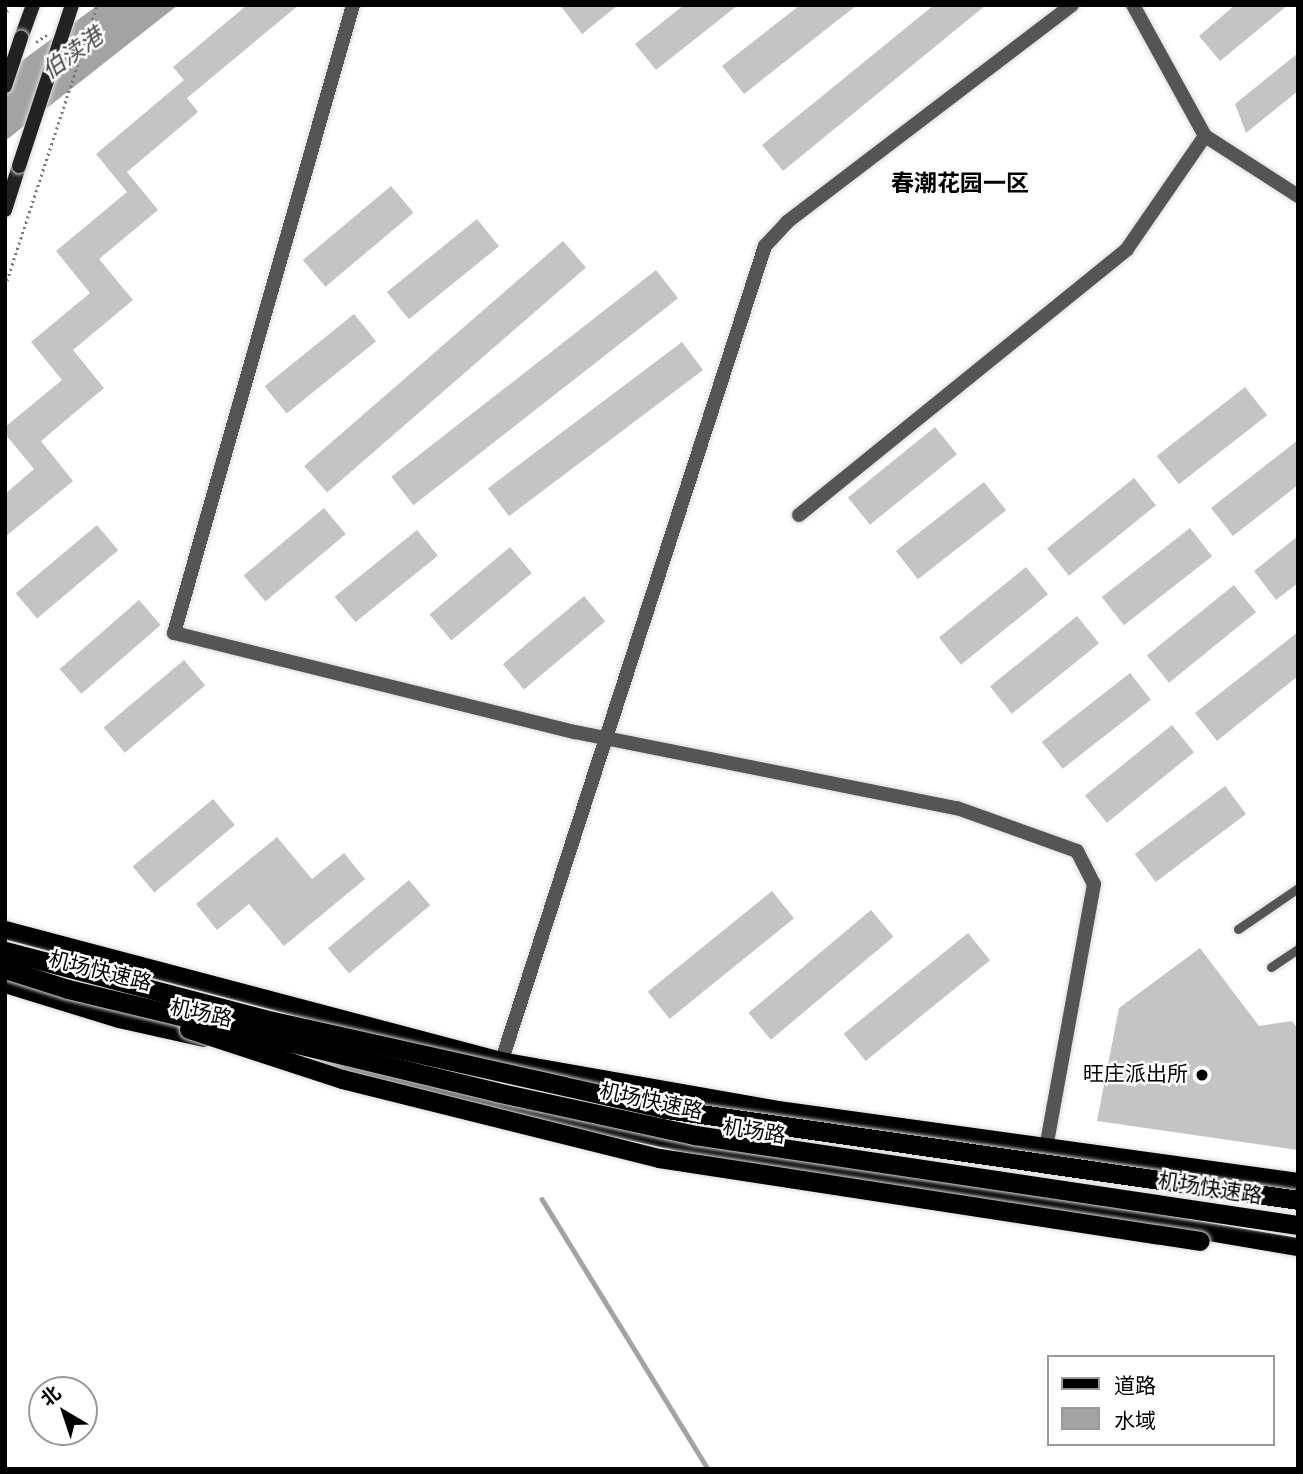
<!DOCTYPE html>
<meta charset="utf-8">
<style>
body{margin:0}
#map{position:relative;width:1303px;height:1474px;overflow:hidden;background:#fff;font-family:"Varela Round","Noto Sans SC",sans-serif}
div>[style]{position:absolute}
.water>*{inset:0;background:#a3a3a3}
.stream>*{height:4.5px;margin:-2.25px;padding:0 2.25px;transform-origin:2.25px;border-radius:2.25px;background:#a3a3a3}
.building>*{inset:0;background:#c4c4c4;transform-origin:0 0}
.path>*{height:2.5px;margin-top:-1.25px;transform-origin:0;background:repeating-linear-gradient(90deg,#777 0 2px,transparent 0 5.5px)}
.roads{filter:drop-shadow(0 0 2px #dbdbdb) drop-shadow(0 0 2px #dbdbdb)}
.service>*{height:9px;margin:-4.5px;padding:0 4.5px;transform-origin:4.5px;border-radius:4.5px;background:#555}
.minor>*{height:14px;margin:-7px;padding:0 7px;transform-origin:7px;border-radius:7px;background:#555}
.secondary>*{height:14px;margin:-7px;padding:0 7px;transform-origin:7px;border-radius:7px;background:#222}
.primary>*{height:18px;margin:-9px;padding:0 9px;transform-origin:9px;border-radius:9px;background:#000}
.bridges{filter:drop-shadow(0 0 2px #dbdbdb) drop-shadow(0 0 2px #dbdbdb)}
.secondary-bridge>*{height:14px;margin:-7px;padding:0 7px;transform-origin:7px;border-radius:7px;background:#222}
.trunk-bridge>*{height:19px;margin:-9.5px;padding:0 9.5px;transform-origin:9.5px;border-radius:9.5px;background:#000}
.dots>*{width:19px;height:19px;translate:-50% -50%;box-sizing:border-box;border:4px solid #fff;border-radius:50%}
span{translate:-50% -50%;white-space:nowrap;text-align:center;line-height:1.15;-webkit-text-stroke:5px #fff;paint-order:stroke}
.street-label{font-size:21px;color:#000}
.poi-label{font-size:21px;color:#000}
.right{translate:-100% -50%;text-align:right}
.water-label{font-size:23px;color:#444;font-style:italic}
.neighbourhood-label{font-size:23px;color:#000;font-weight:700}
.frame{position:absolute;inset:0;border:7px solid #000;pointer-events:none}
.legend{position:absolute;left:1047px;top:1355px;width:228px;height:91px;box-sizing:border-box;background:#fff;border:2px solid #999;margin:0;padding:9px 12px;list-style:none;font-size:21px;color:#000}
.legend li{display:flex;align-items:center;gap:14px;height:35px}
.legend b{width:35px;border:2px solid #999}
.north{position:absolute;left:28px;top:1376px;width:70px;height:70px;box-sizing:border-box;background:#fff;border:2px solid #999;border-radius:50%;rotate:321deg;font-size:19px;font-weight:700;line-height:28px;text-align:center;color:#000}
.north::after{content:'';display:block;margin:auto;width:24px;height:32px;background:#000;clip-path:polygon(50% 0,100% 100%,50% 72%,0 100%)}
</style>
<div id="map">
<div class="water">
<div style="clip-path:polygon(98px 5px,178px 5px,5px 141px,5px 73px)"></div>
</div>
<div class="stream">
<div style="left:542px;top:1199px;width:317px;rotate:58.4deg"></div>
</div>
<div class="building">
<div style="clip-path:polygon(247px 5px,299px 5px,187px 98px,198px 112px,127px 172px,158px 210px,99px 259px,133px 300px,73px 350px,104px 388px,41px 441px,73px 481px,5px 537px,5px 494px,34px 469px,5px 434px,5px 427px,62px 380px,31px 342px,90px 293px,56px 251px,127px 192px,96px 154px,184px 80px,173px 67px)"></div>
<div style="clip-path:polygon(560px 5px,618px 5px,582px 34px)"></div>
<div style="clip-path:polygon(684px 5px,738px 5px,656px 70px,635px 44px)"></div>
<div style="clip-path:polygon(800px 5px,857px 5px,744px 94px,722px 66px)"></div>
<div style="clip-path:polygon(934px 5px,986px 5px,783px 171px,762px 145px)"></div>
<div style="clip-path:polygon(1235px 5px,1288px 5px,1220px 61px,1199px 36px)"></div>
<div style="clip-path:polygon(1298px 53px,1298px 91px,1246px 133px,1235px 104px)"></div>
<div style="left:391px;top:186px;width:35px;height:115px;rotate:50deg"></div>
<div style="left:477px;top:219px;width:35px;height:116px;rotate:51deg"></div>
<div style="left:563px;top:241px;width:35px;height:343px;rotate:49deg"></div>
<div style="left:656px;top:270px;width:36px;height:336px;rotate:52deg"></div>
<div style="left:354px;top:314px;width:35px;height:115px;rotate:51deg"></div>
<div style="left:682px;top:342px;width:35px;height:243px;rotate:53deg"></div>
<div style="left:1245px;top:387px;width:36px;height:112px;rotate:52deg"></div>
<div style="left:935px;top:427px;width:35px;height:112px;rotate:51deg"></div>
<div style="clip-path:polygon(1298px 440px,1298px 485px,1233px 536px,1211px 508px)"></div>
<div style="left:1134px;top:478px;width:35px;height:112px;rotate:51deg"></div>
<div style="left:984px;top:482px;width:36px;height:112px;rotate:52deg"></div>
<div style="left:324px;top:508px;width:34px;height:105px;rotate:50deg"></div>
<div style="left:97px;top:525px;width:33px;height:106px;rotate:50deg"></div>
<div style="left:1190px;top:528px;width:36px;height:112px;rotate:52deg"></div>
<div style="left:417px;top:530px;width:33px;height:106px;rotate:51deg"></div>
<div style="clip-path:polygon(1298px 536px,1298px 583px,1276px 600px,1254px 571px)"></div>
<div style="left:510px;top:547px;width:34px;height:105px;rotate:50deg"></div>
<div style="left:1026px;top:567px;width:35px;height:112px;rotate:51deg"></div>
<div style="left:1234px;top:585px;width:35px;height:112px;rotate:51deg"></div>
<div style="left:584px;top:596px;width:33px;height:106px;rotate:50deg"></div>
<div style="left:139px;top:600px;width:33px;height:105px;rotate:49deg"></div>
<div style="left:1077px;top:616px;width:35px;height:112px;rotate:51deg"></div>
<div style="clip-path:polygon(1298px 632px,1298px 676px,1217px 741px,1195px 713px)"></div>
<div style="left:184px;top:660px;width:33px;height:105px;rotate:50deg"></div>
<div style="left:1130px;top:673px;width:34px;height:112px;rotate:52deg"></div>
<div style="left:1172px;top:725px;width:35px;height:112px;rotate:51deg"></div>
<div style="left:1225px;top:786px;width:35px;height:113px;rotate:53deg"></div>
<div style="left:213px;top:799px;width:34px;height:105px;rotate:50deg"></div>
<div style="clip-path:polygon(277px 837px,312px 879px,344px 853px,365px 879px,284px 946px,249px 904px,217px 930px,196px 904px)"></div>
<div style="left:409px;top:880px;width:33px;height:106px;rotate:50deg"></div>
<div style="left:772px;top:891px;width:35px;height:160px;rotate:51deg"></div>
<div style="left:871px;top:910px;width:35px;height:160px;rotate:50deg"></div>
<div style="left:968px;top:933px;width:35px;height:160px;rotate:51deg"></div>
<div style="clip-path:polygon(1200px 948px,1259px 1026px,1292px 1021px,1298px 1029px,1298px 1150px,1097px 1121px,1119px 1008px)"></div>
</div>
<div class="path">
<div style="left:5px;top:17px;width:13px;rotate:-72deg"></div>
<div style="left:36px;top:42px;width:14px;rotate:-34deg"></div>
<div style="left:5px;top:286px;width:296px;rotate:-71.9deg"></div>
</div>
<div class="roads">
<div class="service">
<div style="left:1238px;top:929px;width:73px;rotate:-34.3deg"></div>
<div style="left:1271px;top:967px;width:32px;rotate:-34deg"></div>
</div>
<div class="minor">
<div style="left:353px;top:5px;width:653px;rotate:105.91deg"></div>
<div style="left:174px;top:633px;width:413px;rotate:13.9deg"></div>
<div style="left:575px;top:732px;width:389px;rotate:11.3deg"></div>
<div style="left:957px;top:808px;width:127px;rotate:19.7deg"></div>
<div style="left:1077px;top:851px;width:37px;rotate:63deg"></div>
<div style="left:1094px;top:884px;width:267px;rotate:100.3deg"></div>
<div style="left:1133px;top:5px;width:149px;rotate:61.2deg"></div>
<div style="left:1205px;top:136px;width:111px;rotate:32.8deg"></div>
<div style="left:799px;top:515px;width:422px;rotate:-39deg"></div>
<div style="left:1127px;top:249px;width:137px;rotate:-55.4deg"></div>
<div style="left:499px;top:1069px;width:865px;rotate:-72.09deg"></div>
<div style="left:765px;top:246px;width:33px;rotate:-47deg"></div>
<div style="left:787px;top:222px;width:358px;rotate:-37.3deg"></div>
</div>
<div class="secondary">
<div style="left:21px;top:38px;width:35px;rotate:-70deg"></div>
<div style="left:5px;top:210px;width:46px;rotate:-72.3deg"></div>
</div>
<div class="primary">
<div style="left:5px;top:930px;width:513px;rotate:14.79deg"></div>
<div style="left:501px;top:1061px;width:281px;rotate:10deg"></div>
<div style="left:778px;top:1110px;width:525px;rotate:7.88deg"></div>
<div style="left:5px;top:984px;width:119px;rotate:17.1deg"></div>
<div style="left:119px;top:1019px;width:87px;rotate:12.6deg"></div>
<div style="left:317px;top:1063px;width:375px;rotate:12.3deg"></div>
<div style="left:683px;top:1143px;width:624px;rotate:9.6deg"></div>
</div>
</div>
<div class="bridges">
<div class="secondary-bridge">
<div style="left:5px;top:86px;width:51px;rotate:-71.6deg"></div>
<div style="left:19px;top:166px;width:169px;rotate:-71.8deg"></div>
</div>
<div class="trunk-bridge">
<div style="left:5px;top:951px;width:268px;rotate:14.7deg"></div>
<div style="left:264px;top:1019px;width:412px;rotate:12.6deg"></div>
<div style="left:666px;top:1109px;width:639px;rotate:8.19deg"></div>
<div style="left:5px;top:969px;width:66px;rotate:17.6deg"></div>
<div style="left:68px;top:989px;width:440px;rotate:13.5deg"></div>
<div style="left:496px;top:1092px;width:204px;rotate:12.2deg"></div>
<div style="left:695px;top:1135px;width:610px;rotate:8.49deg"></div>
<div style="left:189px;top:1029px;width:161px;rotate:18.1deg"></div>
<div style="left:342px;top:1079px;width:327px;rotate:14deg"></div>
<div style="left:659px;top:1158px;width:547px;rotate:8.72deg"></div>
</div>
</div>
<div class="dots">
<div style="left:1202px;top:1075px;background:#000"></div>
</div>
<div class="street-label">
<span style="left:100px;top:972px;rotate:14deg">机场快速路</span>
<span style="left:201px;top:1014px;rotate:12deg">机场路</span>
<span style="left:651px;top:1102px;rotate:12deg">机场快速路</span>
<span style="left:754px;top:1132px;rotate:9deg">机场路</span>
<span style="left:1210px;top:1189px;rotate:9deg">机场快速路</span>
</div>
<div class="poi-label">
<span class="right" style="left:1188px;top:1075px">旺庄派出所</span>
</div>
<div class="water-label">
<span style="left:73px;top:54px;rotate:-36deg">伯渎港</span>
</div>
<div class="neighbourhood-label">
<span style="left:960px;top:184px">春潮花园一区</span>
</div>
<div class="frame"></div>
<ul class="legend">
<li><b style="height:9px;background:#000"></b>道路</li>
<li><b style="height:19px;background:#a3a3a3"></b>水域</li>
</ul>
<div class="north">北</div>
</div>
